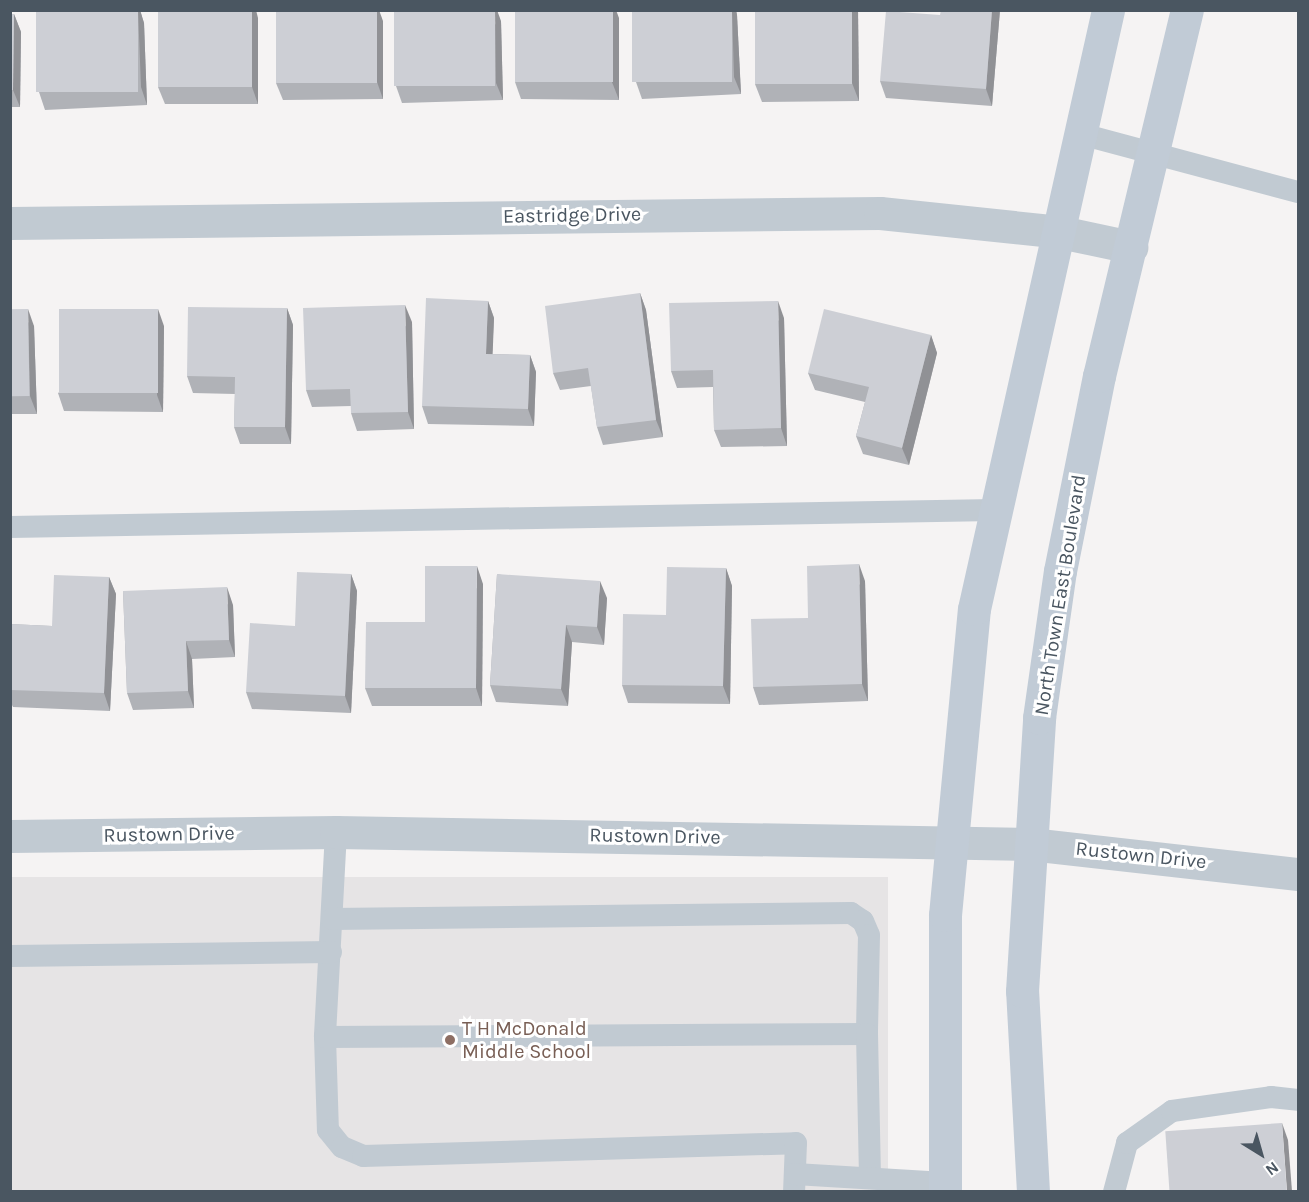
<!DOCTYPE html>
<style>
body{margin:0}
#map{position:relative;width:1309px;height:1202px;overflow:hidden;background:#f5f3f3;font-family:Karla,sans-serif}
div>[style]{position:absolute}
.education>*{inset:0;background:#e6e4e5;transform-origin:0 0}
.service>*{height:22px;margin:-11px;padding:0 11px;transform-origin:11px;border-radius:11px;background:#c1cad2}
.minor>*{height:33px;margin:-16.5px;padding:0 16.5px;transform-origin:16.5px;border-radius:16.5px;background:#c1cad2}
.tertiary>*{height:33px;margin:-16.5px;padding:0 16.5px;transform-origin:16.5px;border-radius:16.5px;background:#c1cad2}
.secondary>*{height:33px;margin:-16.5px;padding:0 16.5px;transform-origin:16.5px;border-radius:16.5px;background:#c1cbd6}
.wall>*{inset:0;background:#b0b2b7}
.shaded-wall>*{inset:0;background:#909195}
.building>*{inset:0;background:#cdcfd5;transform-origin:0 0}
.dots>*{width:16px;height:16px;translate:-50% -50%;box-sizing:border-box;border:3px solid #fff;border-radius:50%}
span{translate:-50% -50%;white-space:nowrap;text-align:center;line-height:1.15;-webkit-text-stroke:6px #fff;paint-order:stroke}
.street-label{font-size:20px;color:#4a5661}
.education-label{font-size:20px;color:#785e54}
.left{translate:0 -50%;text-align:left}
.frame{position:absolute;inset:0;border:12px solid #4a5661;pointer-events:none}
.north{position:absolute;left:1231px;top:1124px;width:60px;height:60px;-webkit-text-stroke:4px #fff;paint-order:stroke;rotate:143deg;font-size:16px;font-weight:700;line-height:24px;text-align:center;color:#4a5661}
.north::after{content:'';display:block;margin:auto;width:21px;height:27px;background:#4a5661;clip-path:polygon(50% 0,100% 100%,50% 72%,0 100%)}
</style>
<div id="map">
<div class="education">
<div style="left:888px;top:877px;width:314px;height:878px;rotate:90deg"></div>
</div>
<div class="service">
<div style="left:1081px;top:134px;width:225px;rotate:15deg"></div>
<div style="left:10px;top:527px;width:985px;rotate:-0.99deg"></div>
<div style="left:336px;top:832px;width:205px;rotate:93.1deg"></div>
<div style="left:325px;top:1037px;width:93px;rotate:88.2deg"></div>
<div style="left:328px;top:1130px;width:22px;rotate:51deg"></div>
<div style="left:342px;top:1147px;width:23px;rotate:23deg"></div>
<div style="left:363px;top:1156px;width:433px;rotate:-1.7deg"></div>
<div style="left:796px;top:1143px;width:49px;rotate:92.3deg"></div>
<div style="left:332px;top:919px;width:519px;rotate:-0.66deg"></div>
<div style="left:851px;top:913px;width:14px;rotate:34deg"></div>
<div style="left:863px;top:921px;width:15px;rotate:67deg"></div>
<div style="left:869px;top:935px;width:99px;rotate:91.2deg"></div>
<div style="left:10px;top:956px;width:321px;rotate:-0.7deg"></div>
<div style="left:325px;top:1037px;width:542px;rotate:-0.32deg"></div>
<div style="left:867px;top:1034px;width:144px;rotate:88.8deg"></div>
<div style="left:795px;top:1174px;width:150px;rotate:3.4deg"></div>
<div style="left:1114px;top:1192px;width:51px;rotate:-75.1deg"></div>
<div style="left:1127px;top:1143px;width:55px;rotate:-35.4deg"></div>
<div style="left:1172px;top:1111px;width:100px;rotate:-8deg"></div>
<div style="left:1271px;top:1097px;width:27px;rotate:6deg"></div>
</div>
<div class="minor">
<div style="left:10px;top:223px;width:870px;rotate:-0.66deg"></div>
<div style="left:880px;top:213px;width:181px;rotate:6deg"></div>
<div style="left:1060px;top:232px;width:73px;rotate:11.9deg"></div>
<div style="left:1030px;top:844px;width:270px;rotate:6.4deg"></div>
</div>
<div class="tertiary">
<div style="left:10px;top:836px;width:326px;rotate:-0.7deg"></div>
<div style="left:336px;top:832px;width:694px;rotate:0.99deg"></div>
</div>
<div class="secondary">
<div style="left:945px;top:1192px;width:277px;rotate:-90deg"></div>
<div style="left:945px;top:915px;width:307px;rotate:-84.6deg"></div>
<div style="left:974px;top:609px;width:614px;rotate:-77.39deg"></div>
<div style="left:1033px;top:1192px;width:201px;rotate:-93.1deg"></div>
<div style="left:1022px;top:991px;width:274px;rotate:-86.4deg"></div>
<div style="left:1039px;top:718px;width:148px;rotate:-81.9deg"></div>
<div style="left:1060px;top:571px;width:199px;rotate:-78.7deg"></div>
<div style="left:1099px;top:376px;width:376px;rotate:-76.5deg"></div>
</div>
<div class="wall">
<div style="clip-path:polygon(36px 10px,140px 10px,144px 23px,147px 105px,45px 110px,39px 92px)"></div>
<div style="clip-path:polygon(632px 10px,736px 10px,737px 15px,741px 94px,642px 99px,636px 82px)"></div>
<div style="clip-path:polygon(755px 10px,858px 10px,859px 101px,762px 102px,755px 84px)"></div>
<div style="clip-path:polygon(1000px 10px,992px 106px,886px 98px,880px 81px,940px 15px)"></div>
<div style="clip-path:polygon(10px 14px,14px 14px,21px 32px,20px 107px,10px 107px)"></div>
<div style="clip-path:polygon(258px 18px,258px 104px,165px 104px,158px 87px)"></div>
<div style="clip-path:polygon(619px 18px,619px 100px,521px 99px,515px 82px)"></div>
<div style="clip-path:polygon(383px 21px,383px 99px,283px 100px,276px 83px)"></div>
<div style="clip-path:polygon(501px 21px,503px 100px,402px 103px,396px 86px)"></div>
<div style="clip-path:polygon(640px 293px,646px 310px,663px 437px,603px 445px,597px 427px,591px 386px,560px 390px,553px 373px)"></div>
<div style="clip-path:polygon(488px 301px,494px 318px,492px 354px,530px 355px,536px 372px,534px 426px,428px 424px,422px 406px)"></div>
<div style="clip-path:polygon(287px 308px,293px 325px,291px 444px,240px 444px,234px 427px,235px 394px,193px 393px,187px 376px)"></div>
<div style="clip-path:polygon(10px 310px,34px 326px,37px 414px,10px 414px)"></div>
<div style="clip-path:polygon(784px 318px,787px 446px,721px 447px,714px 430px,713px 387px,677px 388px,671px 371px)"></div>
<div style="clip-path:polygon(412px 322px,414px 429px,357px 431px,351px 413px,351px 406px,312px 407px,306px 390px)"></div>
<div style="clip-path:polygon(164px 326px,163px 412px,64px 411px,58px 393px)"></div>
<div style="clip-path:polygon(931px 335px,937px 353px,909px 465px,863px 454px,856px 436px,865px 402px,815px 390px,808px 373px)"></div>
<div style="clip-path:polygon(726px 568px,732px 586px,730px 704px,628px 703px,622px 685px,666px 615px)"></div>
<div style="clip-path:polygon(351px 574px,357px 591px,351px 713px,252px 709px,246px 692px,295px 626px)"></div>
<div style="clip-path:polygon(497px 574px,607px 598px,604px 645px,572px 642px,568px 706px,496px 702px,490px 685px)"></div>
<div style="clip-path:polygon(109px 577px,116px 594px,110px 711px,13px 707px,10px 701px,10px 624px,52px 626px)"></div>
<div style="clip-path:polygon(865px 581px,868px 701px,759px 705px,753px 687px,808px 618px)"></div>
<div style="clip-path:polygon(483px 584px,482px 706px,372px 706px,365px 688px,425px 622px)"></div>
<div style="clip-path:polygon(123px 591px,233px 605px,235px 657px,192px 659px,194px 708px,133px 710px,127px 693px)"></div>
</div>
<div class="shaded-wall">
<div style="clip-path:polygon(138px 10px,140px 10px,144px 23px,147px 105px,141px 87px)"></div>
<div style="clip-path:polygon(252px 10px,256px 10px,258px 18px,258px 104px,252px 87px)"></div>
<div style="clip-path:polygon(377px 10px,379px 10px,383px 21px,383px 99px,377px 82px)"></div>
<div style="clip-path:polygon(495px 10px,497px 10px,501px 21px,503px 100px,496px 83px)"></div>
<div style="clip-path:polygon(613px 10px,616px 10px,619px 18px,619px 100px,612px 82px)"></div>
<div style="clip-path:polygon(732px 10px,736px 10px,737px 15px,741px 94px,734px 77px)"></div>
<div style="clip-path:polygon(852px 10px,858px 10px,859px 101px,852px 83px)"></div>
<div style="clip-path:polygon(992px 10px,1000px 10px,992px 106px,986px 89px)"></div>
<div style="clip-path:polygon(14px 14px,21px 32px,20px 107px,13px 90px)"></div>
<div style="clip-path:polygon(640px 293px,646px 310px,663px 437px,656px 420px)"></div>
<div style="clip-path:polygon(488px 301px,494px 318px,492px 371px,486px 354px)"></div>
<div style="clip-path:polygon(778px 301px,784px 318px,787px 446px,781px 428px)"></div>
<div style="clip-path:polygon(405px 305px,412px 322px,414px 429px,408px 412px)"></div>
<div style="clip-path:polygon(287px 308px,293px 325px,291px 444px,285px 427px)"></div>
<div style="clip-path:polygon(28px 309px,34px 326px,37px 414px,30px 396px)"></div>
<div style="clip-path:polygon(158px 309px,164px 326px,163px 412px,157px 395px)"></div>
<div style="clip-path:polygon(931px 335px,937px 353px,909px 465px,902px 448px)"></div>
<div style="clip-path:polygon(530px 355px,536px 372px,534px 426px,528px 409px)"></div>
<div style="clip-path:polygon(859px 564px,865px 581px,868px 701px,862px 684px)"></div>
<div style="clip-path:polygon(477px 566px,483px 584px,482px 706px,476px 688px)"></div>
<div style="clip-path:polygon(726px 568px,732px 586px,730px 704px,723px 686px)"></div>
<div style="clip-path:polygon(351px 574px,357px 591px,351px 713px,345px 696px)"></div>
<div style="clip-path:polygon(109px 577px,116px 594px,110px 711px,104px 693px)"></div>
<div style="clip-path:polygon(600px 581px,607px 598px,604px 645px,597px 627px)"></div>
<div style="clip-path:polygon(227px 587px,233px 605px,235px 657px,229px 640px)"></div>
<div style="clip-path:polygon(566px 625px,572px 642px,568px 706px,561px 689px)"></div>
<div style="clip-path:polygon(186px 641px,192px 659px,194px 708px,188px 691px)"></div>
<div style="clip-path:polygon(1282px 1123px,1288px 1140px,1292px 1191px,1287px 1191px)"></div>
</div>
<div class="building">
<div style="left:36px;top:10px;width:102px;height:82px"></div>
<div style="left:158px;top:10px;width:94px;height:77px"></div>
<div style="left:276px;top:10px;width:101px;height:73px"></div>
<div style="left:394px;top:10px;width:101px;height:76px"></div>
<div style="left:515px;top:10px;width:98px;height:72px"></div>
<div style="left:632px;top:10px;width:100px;height:72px"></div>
<div style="left:755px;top:10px;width:97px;height:74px"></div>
<div style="clip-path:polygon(941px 10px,992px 10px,986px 89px,880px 81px,886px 11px,940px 15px)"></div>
<div style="clip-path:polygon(10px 14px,14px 14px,13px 90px,10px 90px)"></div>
<div style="clip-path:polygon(640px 293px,656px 420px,597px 427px,588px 368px,553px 373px,545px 306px)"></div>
<div style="clip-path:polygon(426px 298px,488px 301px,486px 354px,530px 355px,528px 409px,422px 406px)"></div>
<div style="clip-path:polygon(778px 301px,781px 428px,714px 430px,713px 370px,671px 371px,669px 303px)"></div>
<div style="clip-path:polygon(405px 305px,408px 412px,351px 413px,350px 389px,306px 390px,303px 308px)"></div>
<div style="clip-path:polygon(188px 307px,287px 308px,285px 427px,234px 427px,235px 377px,187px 376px)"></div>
<div style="left:28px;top:309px;width:87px;height:18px;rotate:89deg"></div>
<div style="left:59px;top:309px;width:99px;height:84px"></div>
<div style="clip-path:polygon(824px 309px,931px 335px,902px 448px,856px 436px,869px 387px,808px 373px)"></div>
<div style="clip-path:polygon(859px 564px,862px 684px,753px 687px,751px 619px,808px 618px,807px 566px)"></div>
<div style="clip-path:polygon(425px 566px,477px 566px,476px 688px,365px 688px,366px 622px,425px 622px)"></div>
<div style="clip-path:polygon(667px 567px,726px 568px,723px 686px,622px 685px,623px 614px,666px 615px)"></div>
<div style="clip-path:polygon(297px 572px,351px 574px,345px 696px,246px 692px,250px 623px,295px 626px)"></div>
<div style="clip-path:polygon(497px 574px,600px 581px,597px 627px,566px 625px,561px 689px,490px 685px)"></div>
<div style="clip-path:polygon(54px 575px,109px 577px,104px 693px,10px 690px,10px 624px,52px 626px)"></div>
<div style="clip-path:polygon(227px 587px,229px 640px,186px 641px,188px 691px,127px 693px,123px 591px)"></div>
<div style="left:1282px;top:1123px;width:68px;height:117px;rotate:86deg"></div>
</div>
<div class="dots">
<div style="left:450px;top:1040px;background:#8d6e63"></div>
</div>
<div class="street-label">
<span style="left:572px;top:215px;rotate:-1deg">Eastridge Drive</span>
<span style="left:1060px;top:595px;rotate:-81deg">North Town East Boulevard</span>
<span style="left:169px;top:834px;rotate:-1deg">Rustown Drive</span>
<span style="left:655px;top:836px;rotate:1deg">Rustown Drive</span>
<span style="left:1141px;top:855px;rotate:6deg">Rustown Drive</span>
</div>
<div class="education-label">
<span class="left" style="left:462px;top:1040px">T H McDonald<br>Middle School</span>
</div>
<div class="frame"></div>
<div class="north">N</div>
</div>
